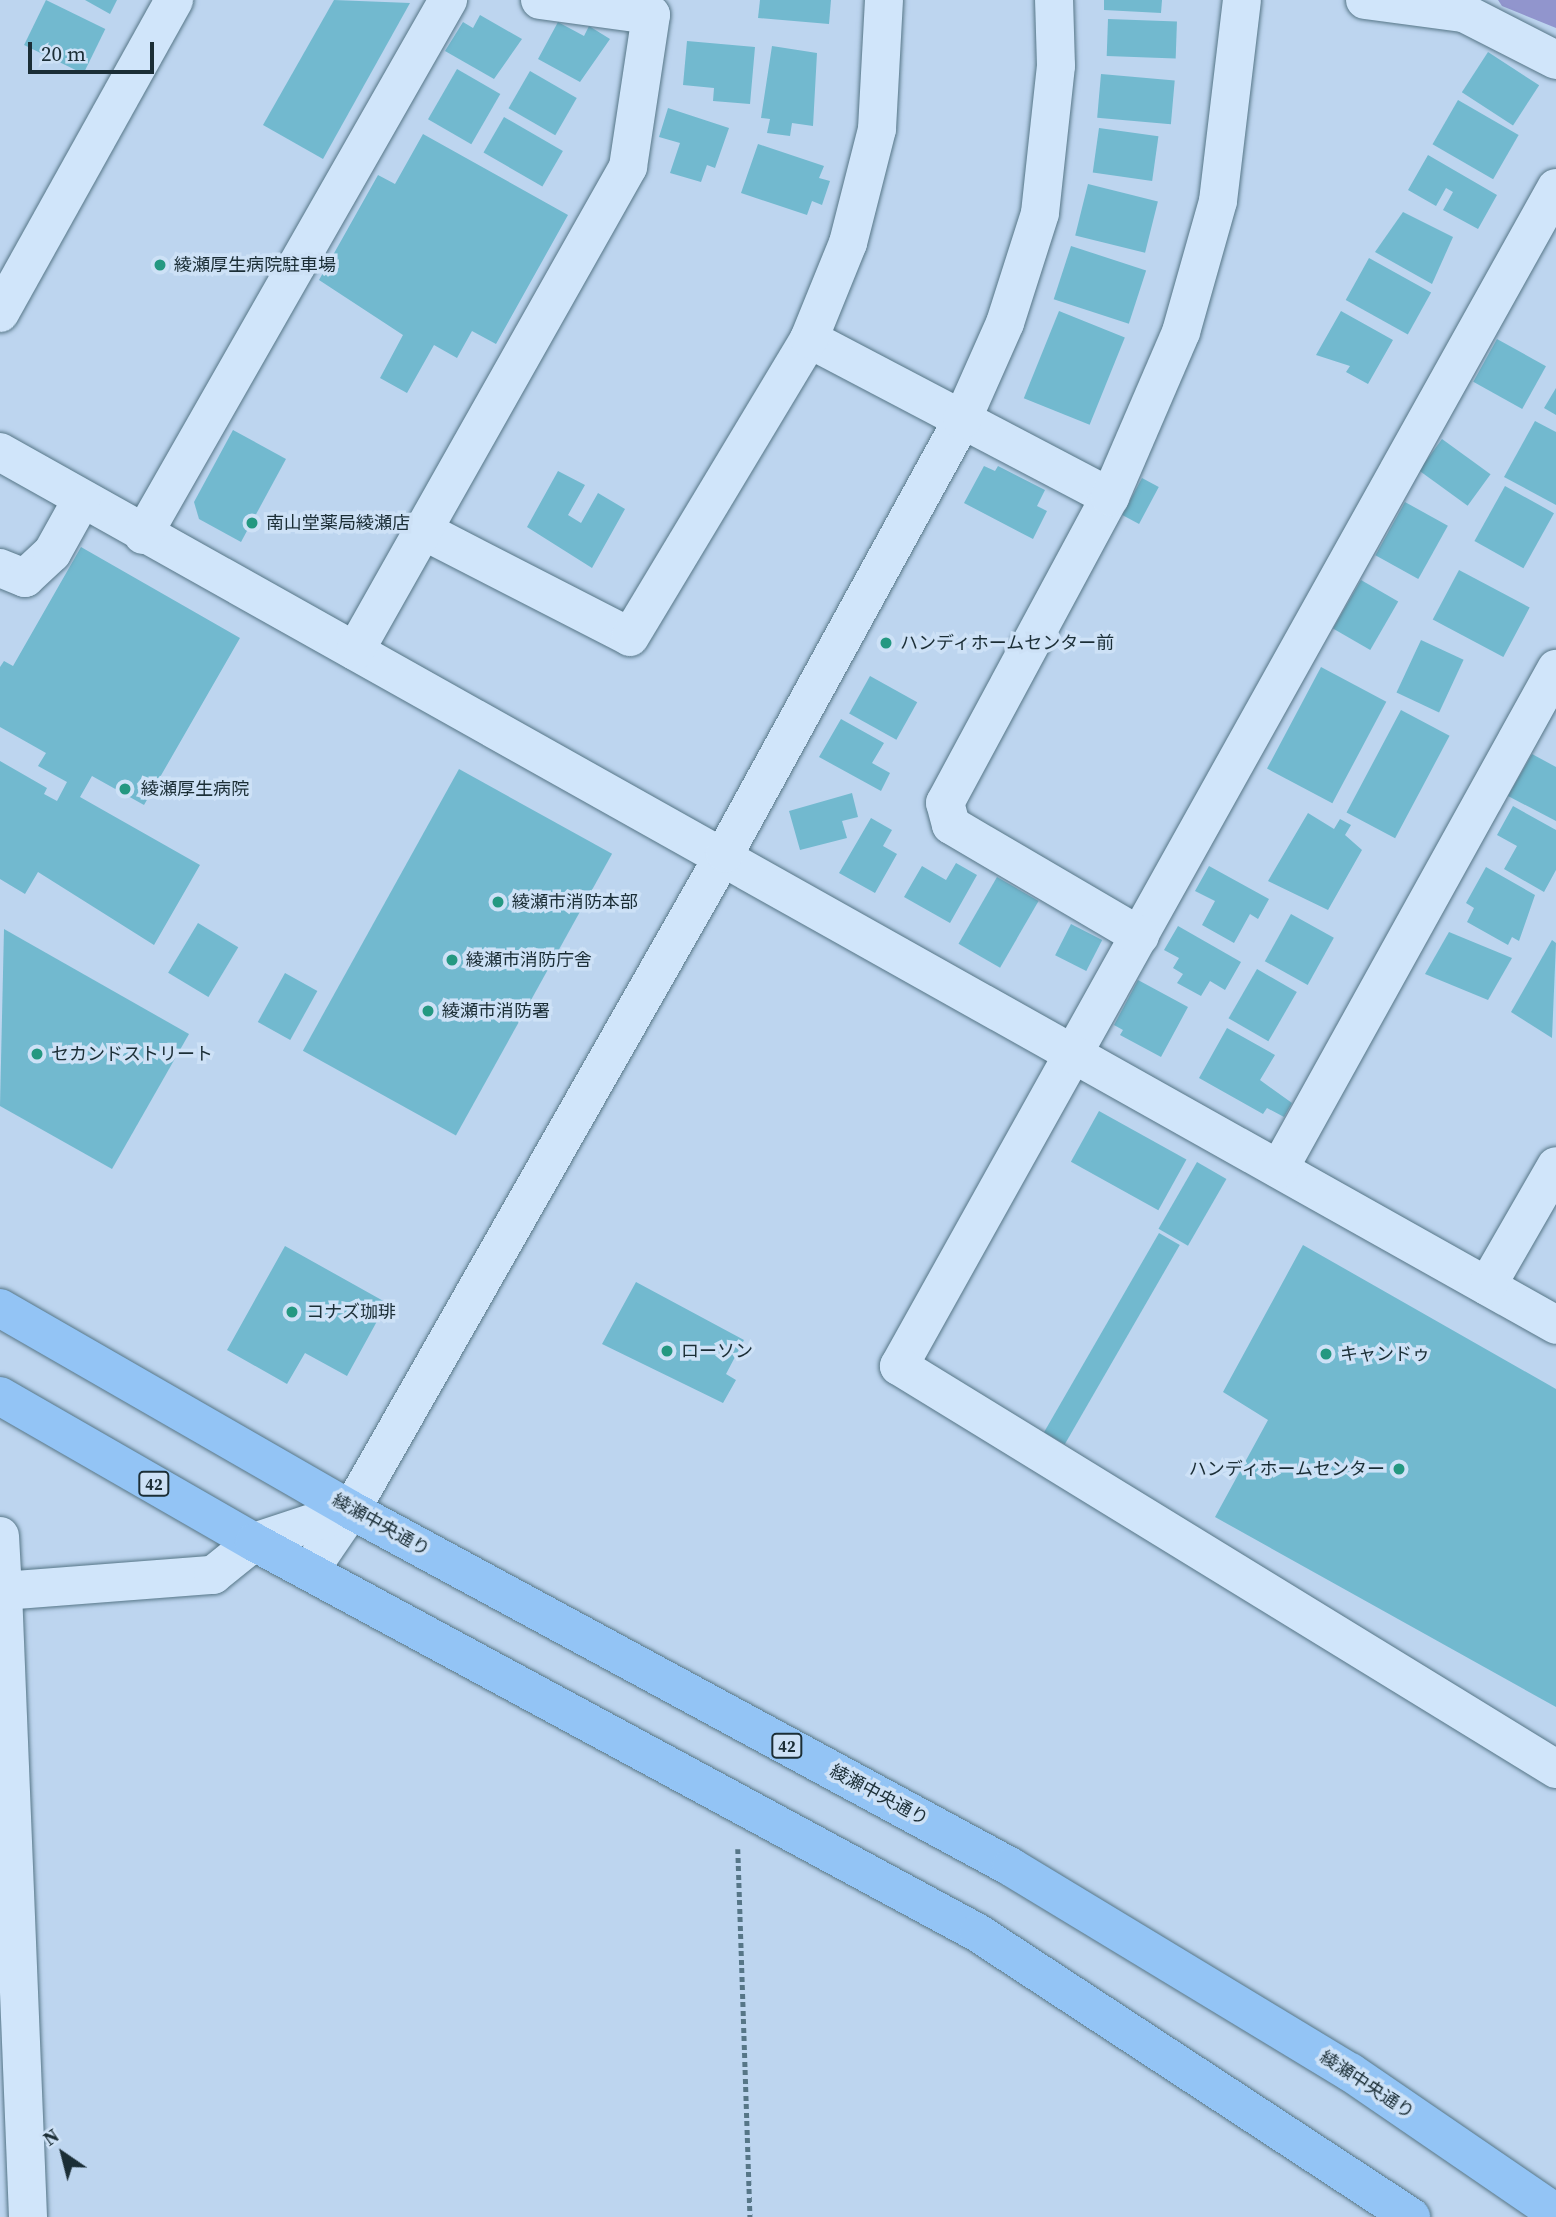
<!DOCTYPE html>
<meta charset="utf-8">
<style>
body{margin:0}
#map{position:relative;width:1556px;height:2217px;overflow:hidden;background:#bdd5ef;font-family:"Source Serif 4","Noto Sans JP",serif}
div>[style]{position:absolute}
.green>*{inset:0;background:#9195cd}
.building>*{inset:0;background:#72b9cf;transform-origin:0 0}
.path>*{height:4.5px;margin-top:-2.25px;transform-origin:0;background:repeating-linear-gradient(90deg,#567687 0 5px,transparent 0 8.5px)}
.roads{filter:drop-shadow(0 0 2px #567687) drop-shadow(0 0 2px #567687)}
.minor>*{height:38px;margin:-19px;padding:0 19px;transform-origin:19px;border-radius:19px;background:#d0e5fa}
.major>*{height:38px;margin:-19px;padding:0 19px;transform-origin:19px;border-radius:19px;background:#93c4f5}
.dots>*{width:19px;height:19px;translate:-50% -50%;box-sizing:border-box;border:4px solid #cde1f6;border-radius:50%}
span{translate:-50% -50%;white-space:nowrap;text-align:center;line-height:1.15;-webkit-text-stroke:7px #cde1f6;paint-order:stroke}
.shield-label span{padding:2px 5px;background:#cde1f6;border:2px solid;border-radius:5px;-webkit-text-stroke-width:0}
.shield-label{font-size:16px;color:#1b2e36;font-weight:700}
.poi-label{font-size:18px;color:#1b2e36}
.left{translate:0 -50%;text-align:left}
.right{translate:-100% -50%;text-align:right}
.street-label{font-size:18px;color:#1b2e36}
.north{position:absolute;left:28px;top:2119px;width:70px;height:70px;-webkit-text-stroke:5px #cde1f6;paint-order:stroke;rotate:325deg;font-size:19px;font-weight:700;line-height:28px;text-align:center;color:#1b2e36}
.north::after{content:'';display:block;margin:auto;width:24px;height:32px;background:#1b2e36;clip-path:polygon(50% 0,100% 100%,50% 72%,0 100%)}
.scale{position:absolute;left:28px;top:42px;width:126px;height:32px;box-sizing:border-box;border:4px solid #1b2e36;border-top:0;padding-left:9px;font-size:21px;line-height:24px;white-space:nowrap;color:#1b2e36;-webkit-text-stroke:5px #cde1f6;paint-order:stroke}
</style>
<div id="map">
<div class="green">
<div style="clip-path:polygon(1498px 0,1556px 0,1556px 28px,1502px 6px)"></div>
</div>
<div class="building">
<div style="left:46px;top:0;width:66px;height:50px;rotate:26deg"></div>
<div style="clip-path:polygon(85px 0,117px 0,110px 14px)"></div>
<div style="clip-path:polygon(334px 0,410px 3px,323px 159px,263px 125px)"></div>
<div style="clip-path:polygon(760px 0,831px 0,829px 24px,758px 18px)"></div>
<div style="clip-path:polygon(1104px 0,1162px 0,1161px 13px,1104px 10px)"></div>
<div style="clip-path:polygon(480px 15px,522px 39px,494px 79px,445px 51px,463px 22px,473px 28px)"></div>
<div style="left:1108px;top:19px;width:69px;height:37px;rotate:2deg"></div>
<div style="clip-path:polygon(558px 22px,584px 36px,589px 26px,610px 39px,580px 82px,538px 59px)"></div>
<div style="clip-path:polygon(687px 41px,755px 47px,750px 104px,713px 101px,714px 88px,683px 85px)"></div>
<div style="clip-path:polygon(772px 46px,817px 53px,813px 126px,792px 123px,790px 136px,767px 133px,770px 119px,761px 118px)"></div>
<div style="left:1488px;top:52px;width:61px;height:48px;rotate:33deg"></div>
<div style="left:457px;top:69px;width:50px;height:58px;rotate:30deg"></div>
<div style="left:530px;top:71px;width:54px;height:43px;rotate:30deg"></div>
<div style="left:1101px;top:74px;width:74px;height:44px;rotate:5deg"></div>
<div style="left:1458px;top:100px;width:70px;height:51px;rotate:30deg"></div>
<div style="clip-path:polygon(668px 108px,729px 128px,715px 168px,707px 165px,701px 182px,670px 173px,680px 143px,659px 137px)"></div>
<div style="left:504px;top:117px;width:68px;height:41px;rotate:30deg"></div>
<div style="left:1099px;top:128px;width:60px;height:45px;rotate:8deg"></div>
<div style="clip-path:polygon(423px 134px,568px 215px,496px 344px,472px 331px,457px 358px,434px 345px,407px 393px,380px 378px,403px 335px,319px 280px,378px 175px,395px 184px)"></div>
<div style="clip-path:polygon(758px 144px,824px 166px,819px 178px,830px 181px,822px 205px,812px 201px,807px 215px,741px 193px)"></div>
<div style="clip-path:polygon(1428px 155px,1497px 195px,1478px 229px,1443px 210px,1453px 192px,1446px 188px,1436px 206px,1408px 190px)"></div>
<div style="left:1088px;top:184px;width:72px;height:53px;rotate:14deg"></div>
<div style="clip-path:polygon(1403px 212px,1453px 237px,1432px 284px,1375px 252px)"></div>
<div style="left:1071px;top:246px;width:79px;height:56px;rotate:18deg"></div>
<div style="left:1369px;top:258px;width:71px;height:48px;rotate:29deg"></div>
<div style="left:1059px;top:311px;width:71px;height:94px;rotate:22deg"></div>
<div style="clip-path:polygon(1341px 311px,1393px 340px,1368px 384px,1346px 372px,1350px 366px,1316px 355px)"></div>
<div style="left:1497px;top:339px;width:56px;height:49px;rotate:29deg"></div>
<div style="clip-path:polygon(1556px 388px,1556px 415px,1544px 408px)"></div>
<div style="clip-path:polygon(1535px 421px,1556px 432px,1556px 505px,1504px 477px)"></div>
<div style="clip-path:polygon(233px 430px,286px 459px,241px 542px,199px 519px,194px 502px)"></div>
<div style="left:1442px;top:439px;width:60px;height:39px;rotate:36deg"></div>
<div style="clip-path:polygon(984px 466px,995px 471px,998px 466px,1045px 490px,1037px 506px,1047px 511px,1033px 539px,964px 503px)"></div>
<div style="clip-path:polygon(558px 471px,585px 485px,568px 515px,581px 523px,598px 493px,625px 509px,592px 568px,527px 527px)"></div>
<div style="left:1142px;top:478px;width:19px;height:42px;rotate:28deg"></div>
<div style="left:1505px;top:486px;width:56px;height:63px;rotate:29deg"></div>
<div style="left:1405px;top:502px;width:49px;height:61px;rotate:29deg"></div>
<div style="clip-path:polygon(81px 547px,240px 638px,144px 805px,92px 776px,80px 797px,200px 865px,154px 945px,38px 872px,25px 894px,0 879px,0 761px,47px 788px,44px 794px,57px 801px,67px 782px,38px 766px,46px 753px,0 727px,0 667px,4px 661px,13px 666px)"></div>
<div style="left:1459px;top:570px;width:80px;height:56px;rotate:28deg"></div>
<div style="left:1361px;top:580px;width:43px;height:56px;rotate:30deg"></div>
<div style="left:1421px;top:640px;width:47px;height:58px;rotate:25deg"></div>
<div style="left:1321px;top:667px;width:74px;height:115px;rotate:28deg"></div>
<div style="left:870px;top:676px;width:54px;height:43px;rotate:29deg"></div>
<div style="left:1401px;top:710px;width:55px;height:116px;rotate:28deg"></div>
<div style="clip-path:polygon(841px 719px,884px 743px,872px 763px,890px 773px,881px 791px,819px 757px)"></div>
<div style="clip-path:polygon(1532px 754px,1556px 767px,1556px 821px,1508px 796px)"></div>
<div style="left:459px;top:769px;width:175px;height:322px;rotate:29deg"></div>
<div style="clip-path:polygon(852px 793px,858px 817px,842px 821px,847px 838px,800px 850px,789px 811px)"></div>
<div style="clip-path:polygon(1513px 806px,1556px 830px,1556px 870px,1544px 892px,1504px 869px,1517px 846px,1497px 835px)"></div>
<div style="clip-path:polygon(1308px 813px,1334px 829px,1340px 819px,1351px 825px,1345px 835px,1362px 850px,1328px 910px,1268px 881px)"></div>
<div style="clip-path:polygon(871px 818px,892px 830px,883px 846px,897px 854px,875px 893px,839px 873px)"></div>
<div style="clip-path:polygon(956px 863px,977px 875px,950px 923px,904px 897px,922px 866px,946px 880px)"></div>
<div style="clip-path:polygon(1209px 866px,1269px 899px,1258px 919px,1250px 914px,1234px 943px,1202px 925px,1215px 901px,1195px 891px)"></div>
<div style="clip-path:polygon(1486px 867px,1535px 895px,1519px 941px,1512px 937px,1508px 945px,1467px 922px,1474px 908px,1466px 903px)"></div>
<div style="left:997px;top:877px;width:48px;height:77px;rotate:30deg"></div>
<div style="left:1291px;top:914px;width:49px;height:54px;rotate:29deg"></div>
<div style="left:198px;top:923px;width:47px;height:58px;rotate:31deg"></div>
<div style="left:1071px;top:924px;width:35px;height:35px;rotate:27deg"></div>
<div style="clip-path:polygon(1178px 926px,1241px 962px,1225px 990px,1210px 981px,1201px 996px,1177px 983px,1183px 974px,1173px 968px,1179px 958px,1164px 950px)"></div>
<div style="clip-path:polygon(4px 929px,189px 1034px,112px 1169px,0 1106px)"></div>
<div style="clip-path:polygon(1449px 932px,1512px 958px,1488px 1000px,1425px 974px)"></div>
<div style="clip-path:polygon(1552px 940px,1556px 943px,1552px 1038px,1511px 1012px)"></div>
<div style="left:1257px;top:969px;width:46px;height:57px;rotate:30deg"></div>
<div style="left:285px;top:973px;width:37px;height:56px;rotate:29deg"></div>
<div style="clip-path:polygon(1138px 980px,1188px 1007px,1161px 1057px,1120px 1035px,1123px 1030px,1114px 1025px)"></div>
<div style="clip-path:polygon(1227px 1028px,1275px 1055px,1260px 1080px,1292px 1103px,1284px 1117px,1267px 1108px,1263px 1114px,1199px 1078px)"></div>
<div style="left:1099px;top:1111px;width:100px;height:58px;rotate:29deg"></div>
<div style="left:1197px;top:1162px;width:34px;height:77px;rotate:30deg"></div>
<div style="left:1159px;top:1233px;width:24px;height:230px;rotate:30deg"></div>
<div style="clip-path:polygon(1303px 1245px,1556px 1389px,1556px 1707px,1215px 1517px,1268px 1420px,1223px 1392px)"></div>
<div style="clip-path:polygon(285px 1246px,387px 1303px,347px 1376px,305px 1353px,287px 1384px,227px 1350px)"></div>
<div style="clip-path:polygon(636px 1282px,744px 1340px,726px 1374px,736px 1380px,723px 1403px,602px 1344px)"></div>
</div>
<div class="path">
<div style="left:738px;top:1849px;width:368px;rotate:88.1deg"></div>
</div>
<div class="roads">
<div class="minor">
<div style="left:1365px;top:0;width:100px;rotate:7.5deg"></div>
<div style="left:1464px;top:13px;width:103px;rotate:27.1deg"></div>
<div style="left:1556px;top:188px;width:1349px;rotate:119.15deg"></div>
<div style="left:899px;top:1366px;width:771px;rotate:31.52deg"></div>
<div style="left:0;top:313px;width:358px;rotate:-60.9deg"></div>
<div style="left:809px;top:339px;width:340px;rotate:27.7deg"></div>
<div style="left:0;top:452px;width:1784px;rotate:29.29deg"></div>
<div style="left:426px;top:532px;width:229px;rotate:27.2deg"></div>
<div style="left:630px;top:637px;width:348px;rotate:-59deg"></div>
<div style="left:809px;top:339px;width:104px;rotate:-67.9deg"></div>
<div style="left:848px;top:243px;width:118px;rotate:-75.7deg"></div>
<div style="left:877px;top:129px;width:129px;rotate:-86.9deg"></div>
<div style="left:143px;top:535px;width:616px;rotate:-60.31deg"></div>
<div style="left:0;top:568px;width:27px;rotate:22deg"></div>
<div style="left:25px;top:578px;width:37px;rotate:-43deg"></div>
<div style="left:52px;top:553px;width:60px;rotate:-60.9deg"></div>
<div style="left:355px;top:651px;width:556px;rotate:-60.57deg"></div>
<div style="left:628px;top:167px;width:154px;rotate:-81.4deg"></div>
<div style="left:651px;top:15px;width:112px;rotate:-172.3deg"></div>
<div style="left:1140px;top:936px;width:219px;rotate:-149.6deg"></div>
<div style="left:951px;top:825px;width:23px;rotate:-105deg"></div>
<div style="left:945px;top:803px;width:348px;rotate:-61.7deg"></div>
<div style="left:1110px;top:497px;width:180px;rotate:-66.7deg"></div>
<div style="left:1181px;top:332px;width:136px;rotate:-74.2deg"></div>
<div style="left:1218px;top:201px;width:202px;rotate:-83.2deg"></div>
<div style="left:1279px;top:1169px;width:572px;rotate:-61.01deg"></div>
<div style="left:1487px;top:1286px;width:138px;rotate:-60.1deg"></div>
<div style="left:0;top:1536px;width:55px;rotate:86.9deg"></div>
<div style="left:310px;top:1570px;width:73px;rotate:-55.7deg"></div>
<div style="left:351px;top:1510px;width:756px;rotate:-60.35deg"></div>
<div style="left:725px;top:853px;width:494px;rotate:-61.3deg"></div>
<div style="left:962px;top:420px;width:106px;rotate:-66.1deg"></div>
<div style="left:1005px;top:323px;width:115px;rotate:-72.3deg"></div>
<div style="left:1040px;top:213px;width:148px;rotate:-83.8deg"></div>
<div style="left:1056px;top:66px;width:66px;rotate:-91.7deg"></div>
<div style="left:28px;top:2217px;width:626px;rotate:-92.29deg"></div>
<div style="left:3px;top:1591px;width:211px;rotate:-4.4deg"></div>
<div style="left:213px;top:1575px;width:53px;rotate:-38.8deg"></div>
<div style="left:254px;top:1542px;width:102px;rotate:-18.3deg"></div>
</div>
<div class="major">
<div style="left:0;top:1308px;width:405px;rotate:29.9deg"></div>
<div style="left:351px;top:1510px;width:750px;rotate:28.41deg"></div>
<div style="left:1011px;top:1867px;width:396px;rotate:31.2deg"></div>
<div style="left:1350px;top:2072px;width:250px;rotate:34.4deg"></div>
<div style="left:0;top:1396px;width:293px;rotate:29.9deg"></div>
<div style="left:254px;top:1542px;width:823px;rotate:28.37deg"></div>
<div style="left:978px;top:1933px;width:518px;rotate:33.26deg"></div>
</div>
</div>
<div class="dots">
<div style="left:160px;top:265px;background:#249881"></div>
<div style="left:252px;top:523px;background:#249881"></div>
<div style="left:886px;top:643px;background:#249881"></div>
<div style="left:125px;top:789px;background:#249881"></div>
<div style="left:498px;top:902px;background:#249881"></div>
<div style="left:452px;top:960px;background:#249881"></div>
<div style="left:428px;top:1011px;background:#249881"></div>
<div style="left:37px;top:1054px;background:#249881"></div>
<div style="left:292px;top:1312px;background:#249881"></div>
<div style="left:667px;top:1351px;background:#249881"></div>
<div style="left:1326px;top:1354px;background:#249881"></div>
<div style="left:1399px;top:1469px;background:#249881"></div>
</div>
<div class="shield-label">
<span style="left:154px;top:1484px">42</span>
<span style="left:787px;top:1746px">42</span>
</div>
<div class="poi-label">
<span class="left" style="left:174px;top:265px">綾瀬厚生病院駐車場</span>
<span class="left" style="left:266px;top:523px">南山堂薬局綾瀬店</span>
<span class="left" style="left:900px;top:643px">ハンディホームセンター前</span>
<span class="left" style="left:141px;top:789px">綾瀬厚生病院</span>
<span class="left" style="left:512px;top:902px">綾瀬市消防本部</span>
<span class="left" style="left:466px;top:960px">綾瀬市消防庁舎</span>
<span class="left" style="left:442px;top:1011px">綾瀬市消防署</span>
<span class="left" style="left:51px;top:1054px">セカンドストリート</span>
<span class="left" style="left:306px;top:1312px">コナズ珈琲</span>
<span class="left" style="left:681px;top:1351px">ローソン</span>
<span class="left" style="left:1340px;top:1354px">キャンドゥ</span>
<span class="right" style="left:1385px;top:1469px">ハンディホームセンター</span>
</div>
<div class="street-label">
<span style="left:381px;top:1525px;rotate:29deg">綾瀬中央通り</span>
<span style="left:879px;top:1795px;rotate:28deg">綾瀬中央通り</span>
<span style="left:1367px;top:2085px;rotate:33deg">綾瀬中央通り</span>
</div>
<div class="north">N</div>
<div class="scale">20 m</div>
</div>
